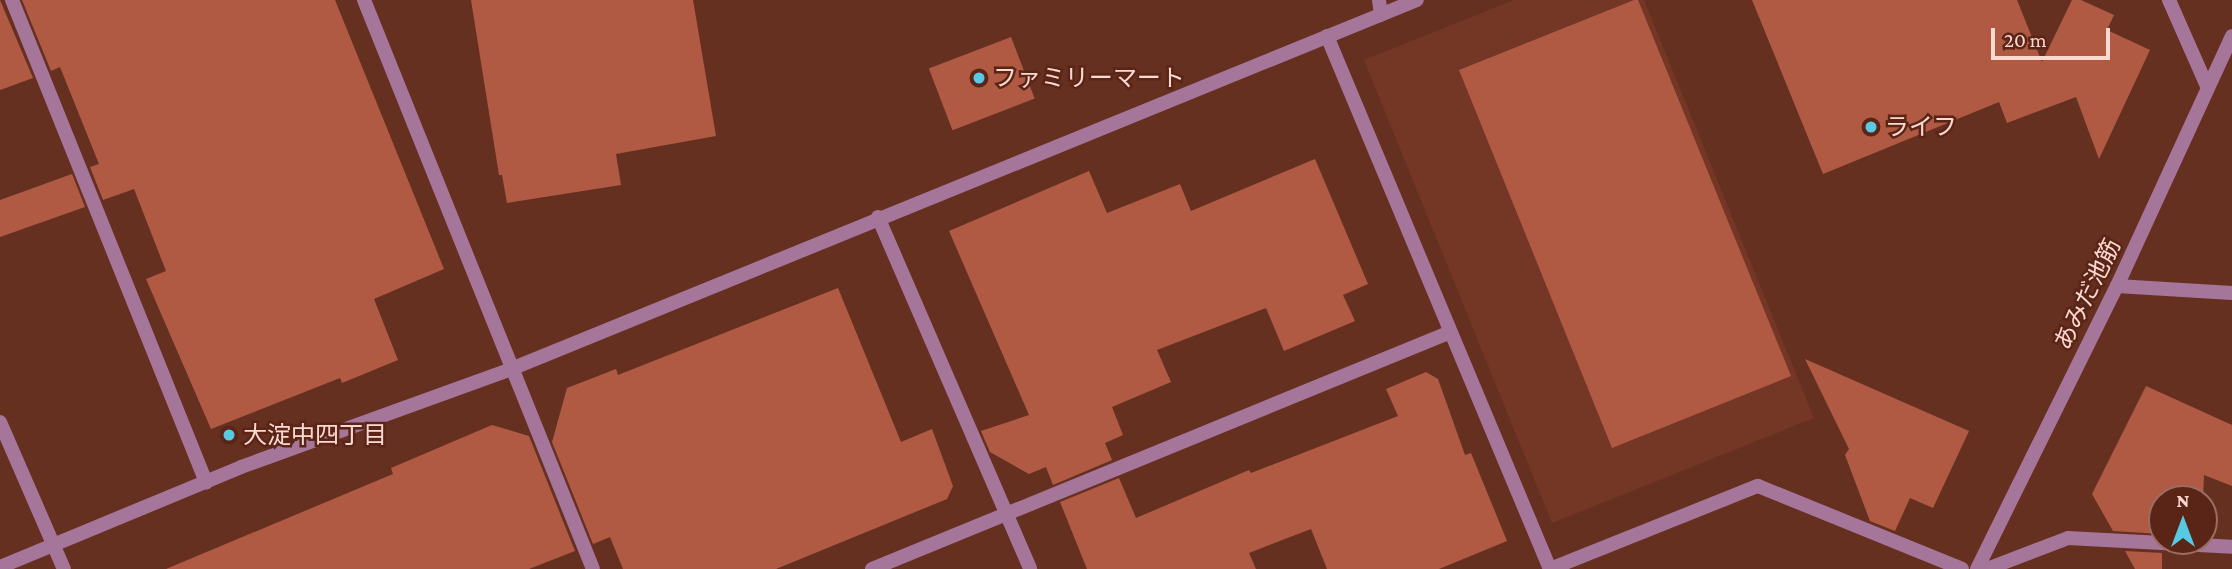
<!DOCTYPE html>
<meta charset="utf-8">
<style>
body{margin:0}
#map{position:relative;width:2232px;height:569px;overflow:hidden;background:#663021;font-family:"Crimson Pro","Noto Sans JP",serif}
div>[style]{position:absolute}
.built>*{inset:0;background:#743625}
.building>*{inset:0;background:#b05a44;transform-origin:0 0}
.service>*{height:14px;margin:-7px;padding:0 7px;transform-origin:7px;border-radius:7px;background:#a6759a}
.minor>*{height:14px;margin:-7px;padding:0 7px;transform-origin:7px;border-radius:7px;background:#a6759a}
.tertiary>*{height:14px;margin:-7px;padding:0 7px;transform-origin:7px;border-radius:7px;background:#a6759a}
.dots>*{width:19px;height:19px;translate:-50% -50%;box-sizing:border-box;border:4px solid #5a2517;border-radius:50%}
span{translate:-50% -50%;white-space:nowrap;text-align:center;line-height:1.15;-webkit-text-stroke:5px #5a2517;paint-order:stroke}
.poi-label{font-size:24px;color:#fcd9d0}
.left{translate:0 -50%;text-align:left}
.street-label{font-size:24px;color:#fcd9d0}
.north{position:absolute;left:2148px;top:485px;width:70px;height:70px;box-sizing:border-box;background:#5a2517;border:2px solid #9b6d61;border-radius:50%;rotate:0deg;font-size:19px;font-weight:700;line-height:28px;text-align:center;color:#fcd9d0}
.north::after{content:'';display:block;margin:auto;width:24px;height:32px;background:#58c9e3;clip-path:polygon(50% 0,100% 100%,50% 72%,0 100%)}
.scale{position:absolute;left:1991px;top:28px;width:119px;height:32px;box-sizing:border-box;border:4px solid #fcd9d0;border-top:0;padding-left:9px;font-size:21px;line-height:24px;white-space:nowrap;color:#fcd9d0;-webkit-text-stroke:5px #5a2517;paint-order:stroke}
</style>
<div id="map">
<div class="built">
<div style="clip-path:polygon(1514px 0,1644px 0,1814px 418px,1552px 523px,1364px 60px)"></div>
</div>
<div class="building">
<div style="clip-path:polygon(0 0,33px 78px,0 90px)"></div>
<div style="clip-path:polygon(22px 0,335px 0,444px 269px,374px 299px,398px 360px,342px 383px,340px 378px,211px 429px,146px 279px,166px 271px,134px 189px,103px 200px,90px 167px,99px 164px,60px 67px,51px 71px)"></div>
<div style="clip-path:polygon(471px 0,693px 0,716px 136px,616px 154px,621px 185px,507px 203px,502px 175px,499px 175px)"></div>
<div style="clip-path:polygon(1634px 0,1638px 0,1791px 376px,1612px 448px,1459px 70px)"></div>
<div style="clip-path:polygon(1752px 0,2017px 0,2042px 62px,2072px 0,2081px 0,2114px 15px,2107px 30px,2150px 50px,2099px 159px,2076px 97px,2007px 123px,1999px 102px,1823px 174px)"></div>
<div style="left:1011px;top:37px;width:66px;height:88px;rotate:69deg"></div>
<div style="clip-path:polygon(1315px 159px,1368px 284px,1343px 295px,1355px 321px,1284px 351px,1266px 308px,1157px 350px,1171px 382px,1112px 407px,1123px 435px,1105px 443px,1112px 460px,1053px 485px,1046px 467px,1029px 474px,990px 452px,981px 431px,1029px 415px,949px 231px,1089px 171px,1107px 213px,1180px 184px,1191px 211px)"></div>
<div style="clip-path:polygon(72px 174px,85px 207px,0 237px,0 200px)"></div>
<div style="clip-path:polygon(838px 288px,901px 442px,932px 429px,953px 486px,947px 499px,776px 569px,623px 569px,610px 537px,593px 544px,552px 442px,567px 388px,616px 369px,618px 375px)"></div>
<div style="clip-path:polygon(1805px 359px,1969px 431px,1933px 508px,1910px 498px,1895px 531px,1870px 521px,1845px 455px,1849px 449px)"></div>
<div style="clip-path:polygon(1426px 372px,1438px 379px,1465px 455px,1471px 453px,1507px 541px,1439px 569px,1327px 569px,1311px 529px,1249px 553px,1256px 569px,1087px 569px,1060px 502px,1119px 478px,1136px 518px,1249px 470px,1251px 473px,1398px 416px,1386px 389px)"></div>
<div style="clip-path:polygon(2146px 386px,2232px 425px,2232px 486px,2204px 475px,2203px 499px,2162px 499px,2162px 534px,2113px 531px,2092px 494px)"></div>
<div style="clip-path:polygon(492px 425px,529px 436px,575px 551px,529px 569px,166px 569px,393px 474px,391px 468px)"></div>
<div style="clip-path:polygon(2125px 551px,2162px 553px,2162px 569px,2135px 569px)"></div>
</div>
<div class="service">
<div style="left:1379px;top:0;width:15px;rotate:82deg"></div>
</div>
<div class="minor">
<div style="left:12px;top:0;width:520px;rotate:68.08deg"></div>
<div style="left:364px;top:0;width:613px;rotate:68.08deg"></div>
<div style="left:2169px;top:0;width:94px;rotate:66.2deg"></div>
<div style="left:878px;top:217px;width:383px;rotate:66.6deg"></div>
<div style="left:2117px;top:286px;width:115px;rotate:3.5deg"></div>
<div style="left:0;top:422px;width:160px;rotate:66.5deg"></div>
<div style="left:872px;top:569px;width:622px;rotate:-22.28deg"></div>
<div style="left:1550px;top:569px;width:224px;rotate:-21.8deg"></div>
<div style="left:1758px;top:486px;width:220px;rotate:22.1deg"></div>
<div style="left:1987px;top:569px;width:87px;rotate:-20.9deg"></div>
<div style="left:2068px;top:538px;width:164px;rotate:3.1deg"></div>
</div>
<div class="tertiary">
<div style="left:1327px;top:36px;width:578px;rotate:67.3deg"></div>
<div style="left:0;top:567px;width:261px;rotate:-22.5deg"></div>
<div style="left:241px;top:467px;width:287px;rotate:-19.9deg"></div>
<div style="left:511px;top:369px;width:978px;rotate:-22.16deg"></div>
<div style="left:1977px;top:569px;width:316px;rotate:-63.7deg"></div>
<div style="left:2117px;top:286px;width:275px;rotate:-65.3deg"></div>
</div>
<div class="dots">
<div style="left:979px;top:78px;background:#58c9e3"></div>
<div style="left:1871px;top:127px;background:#58c9e3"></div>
<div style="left:229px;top:435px;background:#58c9e3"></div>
</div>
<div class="poi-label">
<span class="left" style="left:993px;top:78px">ファミリーマート</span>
<span class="left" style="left:1885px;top:127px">ライフ</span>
<span class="left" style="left:243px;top:435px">大淀中四丁目</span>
</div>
<div class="street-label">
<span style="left:2087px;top:294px;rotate:-64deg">あみだ池筋</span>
</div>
<div class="north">N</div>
<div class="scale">20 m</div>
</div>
